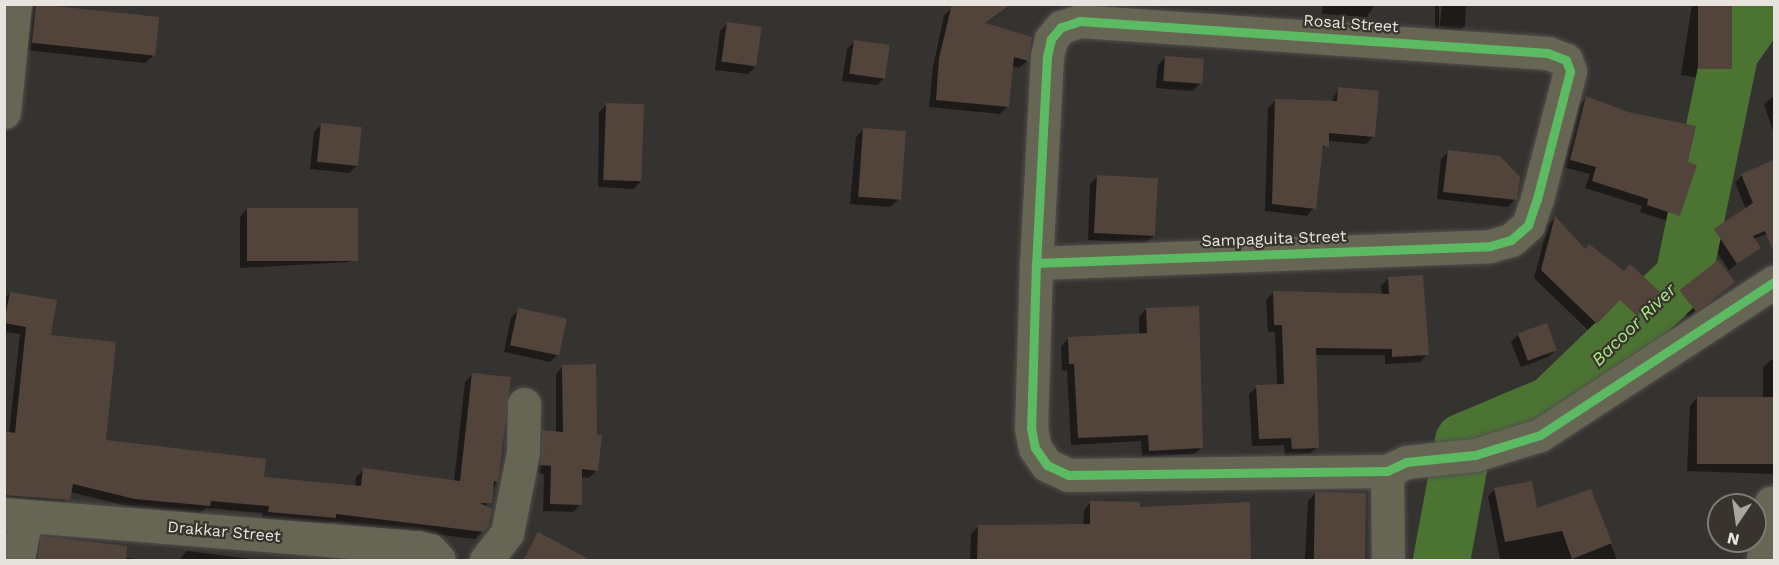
<!DOCTYPE html>
<style>
body{margin:0}
#map{position:relative;width:1779px;height:565px;overflow:hidden;background:#353330;font-family:"Work Sans",sans-serif}
div>[style]{position:absolute}
.shadow>*{inset:0;background:#0007;transform-origin:0 0}
.river>*{height:57px;margin:-28.5px;padding:0 28.5px;transform-origin:28.5px;border-radius:28.5px;background:#4b7433}
.building>*{inset:0;background:#53443b;transform-origin:0 0}
.roads{filter:drop-shadow(0 0 2px #514f4d) drop-shadow(0 0 2px #514f4d)}
.street>*{height:33px;margin:-16.5px;padding:0 16.5px;transform-origin:16.5px;border-radius:16.5px;background:#676655}
.cycleway>*{height:9px;margin:-4.5px;padding:0 4.5px;transform-origin:4.5px;border-radius:4.5px;background:#5cba63}
span{translate:-50% -50%;white-space:nowrap;text-align:center;line-height:1.15;-webkit-text-stroke:4.5px #38342d;paint-order:stroke}
.street-label{font-size:16px;color:#e7e4e0}
.water-label{font-size:18px;color:#a9e987;font-style:italic}
.frame{position:absolute;inset:0;border:6px solid #e7e4e0;pointer-events:none}
.north{position:absolute;left:1707px;top:493px;width:60px;height:60px;box-sizing:border-box;background:#38342d;border:2px solid #7e7a75;border-radius:50%;rotate:193deg;font-size:16px;font-weight:700;line-height:24px;text-align:center;color:#e7e4e0}
.north::after{content:'';display:block;margin:auto;width:21px;height:27px;background:#a9a6a2;clip-path:polygon(50% 0,100% 100%,50% 72%,0 100%)}
</style>
<div id="map">
<div class="shadow">
<div style="clip-path:polygon(976px 4px,1013px 4px,984px 24px,1031px 38px,1027px 61px,1019px 68px,1011px 66px,1008px 106px,1000px 114px,929px 107px,933px 67px,944px 16px,952px 8px)"></div>
<div style="clip-path:polygon(1323px 4px,1375px 4px,1367px 17px,1322px 14px)"></div>
<div style="left:1435px;top:4px;width:4px;height:27px"></div>
<div style="clip-path:polygon(1442px 4px,1466px 4px,1465px 26px,1457px 33px,1439px 32px)"></div>
<div style="clip-path:polygon(1692px 4px,1730px 4px,1718px 73px,1711px 80px,1681px 75px)"></div>
<div style="clip-path:polygon(36px 5px,153px 56px,145px 63px,25px 50px,29px 13px)"></div>
<div style="clip-path:polygon(728px 23px,755px 67px,748px 74px,715px 70px,720px 31px)"></div>
<div style="clip-path:polygon(854px 42px,884px 78px,877px 85px,842px 81px,847px 49px)"></div>
<div style="clip-path:polygon(1166px 57px,1200px 84px,1192px 91px,1156px 88px,1158px 65px)"></div>
<div style="clip-path:polygon(1338px 89px,1374px 136px,1366px 144px,1328px 141px,1321px 153px,1314px 208px,1307px 216px,1265px 211px,1268px 108px,1275px 101px,1331px 103px)"></div>
<div style="clip-path:polygon(1774px 96px,1774px 134px,1764px 104px)"></div>
<div style="clip-path:polygon(1587px 97px,1686px 163px,1679px 215px,1671px 222px,1640px 212px,1642px 206px,1585px 188px,1590px 174px,1563px 167px,1579px 105px)"></div>
<div style="clip-path:polygon(607px 104px,641px 181px,634px 189px,598px 187px,599px 112px)"></div>
<div style="clip-path:polygon(322px 124px,357px 166px,349px 173px,310px 169px,314px 132px)"></div>
<div style="clip-path:polygon(864px 129px,898px 200px,890px 207px,850px 204px,856px 137px)"></div>
<div style="clip-path:polygon(1449px 151px,1515px 199px,1508px 207px,1437px 199px,1441px 159px)"></div>
<div style="clip-path:polygon(1774px 162px,1774px 231px,1753px 239px,1759px 248px,1729px 270px,1707px 238px,1746px 209px,1735px 183px,1742px 175px)"></div>
<div style="clip-path:polygon(1098px 176px,1154px 236px,1146px 243px,1088px 240px,1090px 184px)"></div>
<div style="clip-path:polygon(247px 209px,356px 254px,349px 262px,240px 268px,240px 217px)"></div>
<div style="clip-path:polygon(1555px 218px,1636px 315px,1629px 323px,1612px 307px,1589px 331px,1534px 278px,1548px 225px)"></div>
<div style="clip-path:polygon(1389px 278px,1427px 354px,1420px 362px,1385px 364px,1385px 355px,1315px 355px,1317px 447px,1310px 454px,1285px 456px,1284px 445px,1252px 446px,1249px 394px,1257px 387px,1277px 385px,1275px 332px,1268px 332px,1266px 300px,1273px 293px,1382px 295px,1381px 286px)"></div>
<div style="clip-path:polygon(1733px 282px,1688px 317px,1673px 297px,1680px 290px)"></div>
<div style="clip-path:polygon(10px 293px,49px 337px,105px 441px,262px 479px,355px 487px,356px 477px,364px 470px,454px 482px,465px 382px,473px 374px,497px 481px,485px 507px,483px 531px,475px 539px,330px 522px,327px 525px,262px 519px,262px 513px,206px 508px,201px 513px,127px 506px,70px 492px,61px 507px,4px 503px,4px 433px,9px 434px,20px 334px,4px 332px,4px 299px)"></div>
<div style="clip-path:polygon(1198px 307px,1202px 447px,1194px 454px,1142px 457px,1141px 441px,1071px 445px,1067px 370px,1062px 371px,1061px 346px,1069px 338px,1139px 335px,1139px 317px,1146px 309px)"></div>
<div style="clip-path:polygon(519px 310px,558px 354px,550px 362px,504px 352px,511px 318px)"></div>
<div style="clip-path:polygon(1519px 334px,1556px 350px,1548px 357px,1521px 367px,1511px 342px)"></div>
<div style="clip-path:polygon(1771px 360px,1774px 360px,1774px 474px,1687px 471px,1690px 406px,1697px 398px,1763px 399px,1763px 367px)"></div>
<div style="clip-path:polygon(563px 366px,597px 470px,589px 478px,581px 477px,580px 505px,573px 512px,543px 511px,544px 474px,533px 472px,535px 439px,543px 432px,556px 433px,556px 374px)"></div>
<div style="clip-path:polygon(1495px 489px,1536px 511px,1590px 491px,1617px 560px,1500px 560px,1488px 496px)"></div>
<div style="clip-path:polygon(1315px 494px,1364px 560px,1305px 560px,1308px 501px)"></div>
<div style="clip-path:polygon(1091px 502px,1139px 509px,1251px 560px,970px 560px,971px 534px,978px 527px,1083px 526px,1084px 510px)"></div>
<div style="clip-path:polygon(42px 537px,125px 558px,145px 560px,31px 560px,34px 545px)"></div>
<div style="clip-path:polygon(187px 551px,259px 560px,179px 560px)"></div>
</div>
<div class="river">
<div style="left:1441px;top:560px;width:121px;rotate:-79.5deg"></div>
<div style="left:1463px;top:441px;width:95px;rotate:-22.8deg"></div>
<div style="left:1551px;top:404px;width:183px;rotate:-43.9deg"></div>
<div style="left:1683px;top:277px;width:231px;rotate:-78.3deg"></div>
<div style="left:1730px;top:51px;width:50px;rotate:-54.7deg"></div>
<div style="left:1759px;top:10px;width:16px;rotate:-18deg"></div>
</div>
<div class="building">
<div style="left:36px;top:4px;width:124px;height:39px;rotate:6deg"></div>
<div style="clip-path:polygon(952px 4px,1012px 4px,985px 23px,1032px 37px,1028px 61px,1014px 57px,1009px 107px,936px 100px,939px 58px)"></div>
<div style="left:1698px;top:4px;width:34px;height:65px"></div>
<div style="left:727px;top:22px;width:35px;height:40px;rotate:8deg"></div>
<div style="left:854px;top:40px;width:36px;height:34px;rotate:8deg"></div>
<div style="left:1165px;top:56px;width:39px;height:25px;rotate:4deg"></div>
<div style="clip-path:polygon(1338px 87px,1379px 91px,1375px 137px,1329px 133px,1329px 147px,1323px 146px,1316px 209px,1272px 204px,1275px 99px,1337px 101px)"></div>
<div style="clip-path:polygon(1586px 96px,1628px 112px,1696px 126px,1688px 162px,1697px 165px,1680px 216px,1647px 205px,1648px 199px,1592px 181px,1596px 167px,1570px 160px)"></div>
<div style="left:606px;top:103px;width:38px;height:77px;rotate:2deg"></div>
<div style="left:321px;top:123px;width:41px;height:39px;rotate:6deg"></div>
<div style="left:863px;top:128px;width:43px;height:69px;rotate:4deg"></div>
<div style="clip-path:polygon(1448px 150px,1500px 156px,1520px 177px,1517px 200px,1443px 192px)"></div>
<div style="clip-path:polygon(1774px 160px,1774px 253px,1765px 231px,1753px 236px,1761px 248px,1737px 264px,1714px 229px,1753px 203px,1741px 174px)"></div>
<div style="left:1097px;top:175px;width:61px;height:58px;rotate:3deg"></div>
<div style="left:247px;top:208px;width:111px;height:53px"></div>
<div style="clip-path:polygon(1555px 216px,1585px 249px,1589px 244px,1624px 271px,1630px 264px,1660px 292px,1637px 316px,1620px 300px,1597px 324px,1541px 270px)"></div>
<div style="left:1718px;top:260px;width:28px;height:49px;rotate:52deg"></div>
<div style="clip-path:polygon(1423px 275px,1429px 355px,1392px 357px,1392px 349px,1316px 348px,1319px 448px,1292px 449px,1291px 438px,1259px 439px,1256px 385px,1284px 384px,1282px 325px,1274px 325px,1273px 291px,1389px 294px,1388px 277px)"></div>
<div style="clip-path:polygon(10px 292px,57px 300px,51px 335px,116px 342px,106px 440px,266px 459px,264px 477px,361px 486px,363px 468px,460px 481px,472px 373px,511px 377px,498px 482px,494px 481px,492px 503px,480px 503px,492px 509px,489px 525px,484px 532px,336px 514px,336px 518px,268px 512px,269px 506px,211px 501px,210px 506px,135px 499px,73px 484px,70px 500px,4px 495px,4px 431px,15px 433px,26px 327px,4px 323px)"></div>
<div style="clip-path:polygon(1199px 306px,1203px 448px,1149px 451px,1148px 435px,1078px 438px,1074px 364px,1069px 364px,1068px 337px,1147px 333px,1146px 308px)"></div>
<div style="left:518px;top:308px;width:50px;height:38px;rotate:12deg"></div>
<div style="left:1547px;top:323px;width:29px;height:31px;rotate:70deg"></div>
<div style="clip-path:polygon(596px 364px,597px 435px,602px 435px,598px 471px,582px 469px,582px 505px,550px 504px,551px 466px,540px 465px,542px 430px,563px 432px,562px 365px)"></div>
<div style="left:1697px;top:397px;width:77px;height:67px"></div>
<div style="clip-path:polygon(1532px 481px,1537px 508px,1591px 489px,1612px 543px,1572px 559px,1562px 531px,1505px 542px,1494px 488px)"></div>
<div style="left:1315px;top:492px;width:51px;height:69px;rotate:1deg"></div>
<div style="clip-path:polygon(1090px 501px,1140px 502px,1140px 507px,1250px 502px,1251px 561px,977px 561px,978px 525px,1090px 524px)"></div>
<div style="clip-path:polygon(538px 532px,592px 561px,523px 561px)"></div>
<div style="clip-path:polygon(41px 536px,127px 546px,126px 561px,37px 561px)"></div>
</div>
<div class="roads">
<div class="street">
<div style="left:4px;top:112px;width:109px;rotate:-84.2deg"></div>
<div style="left:1036px;top:263px;width:454px;rotate:-2.1deg"></div>
<div style="left:1490px;top:246px;width:22px;rotate:-16deg"></div>
<div style="left:1511px;top:240px;width:23px;rotate:-41deg"></div>
<div style="left:1528px;top:225px;width:28px;rotate:-71deg"></div>
<div style="left:1537px;top:199px;width:132px;rotate:-75.5deg"></div>
<div style="left:1570px;top:71px;width:12px;rotate:-110deg"></div>
<div style="left:1566px;top:60px;width:19px;rotate:-159deg"></div>
<div style="left:1548px;top:53px;width:469px;rotate:-176.1deg"></div>
<div style="left:1080px;top:21px;width:20px;rotate:162deg"></div>
<div style="left:1061px;top:27px;width:16px;rotate:130deg"></div>
<div style="left:1051px;top:39px;width:17px;rotate:103deg"></div>
<div style="left:1047px;top:56px;width:207px;rotate:93deg"></div>
<div style="left:1036px;top:263px;width:165px;rotate:91.7deg"></div>
<div style="left:1031px;top:428px;width:20px;rotate:79deg"></div>
<div style="left:1035px;top:448px;width:21px;rotate:55deg"></div>
<div style="left:1047px;top:465px;width:23px;rotate:25deg"></div>
<div style="left:1068px;top:475px;width:319px;rotate:-0.7deg"></div>
<div style="left:1387px;top:471px;width:21px;rotate:-25deg"></div>
<div style="left:1406px;top:462px;width:69px;rotate:-5.8deg"></div>
<div style="left:1475px;top:455px;width:68px;rotate:-17.1deg"></div>
<div style="left:1540px;top:435px;width:280px;rotate:-33.2deg"></div>
<div style="left:1387px;top:471px;width:89px;rotate:89.4deg"></div>
<div style="left:4px;top:514px;width:415px;rotate:4.6deg"></div>
<div style="left:418px;top:547px;width:12px;rotate:14deg"></div>
<div style="left:430px;top:550px;width:13px;rotate:48deg"></div>
<div style="left:18px;top:560px;width:45px;rotate:-79.7deg"></div>
<div style="left:486px;top:560px;width:34px;rotate:-52deg"></div>
<div style="left:507px;top:533px;width:82px;rotate:-78.7deg"></div>
<div style="left:523px;top:453px;width:49px;rotate:-88.8deg"></div>
<div style="left:1763px;top:560px;width:58px;rotate:-82deg"></div>
</div>
</div>
<div class="cycleway">
<div style="left:1036px;top:263px;width:454px;rotate:-2.1deg"></div>
<div style="left:1490px;top:246px;width:22px;rotate:-16deg"></div>
<div style="left:1511px;top:240px;width:23px;rotate:-41deg"></div>
<div style="left:1528px;top:225px;width:28px;rotate:-71deg"></div>
<div style="left:1537px;top:199px;width:132px;rotate:-75.5deg"></div>
<div style="left:1570px;top:71px;width:12px;rotate:-110deg"></div>
<div style="left:1566px;top:60px;width:19px;rotate:-159deg"></div>
<div style="left:1548px;top:53px;width:469px;rotate:-176.1deg"></div>
<div style="left:1080px;top:21px;width:20px;rotate:162deg"></div>
<div style="left:1061px;top:27px;width:16px;rotate:130deg"></div>
<div style="left:1051px;top:39px;width:17px;rotate:103deg"></div>
<div style="left:1047px;top:56px;width:207px;rotate:93deg"></div>
<div style="left:1036px;top:263px;width:165px;rotate:91.7deg"></div>
<div style="left:1031px;top:428px;width:20px;rotate:79deg"></div>
<div style="left:1035px;top:448px;width:21px;rotate:55deg"></div>
<div style="left:1047px;top:465px;width:23px;rotate:25deg"></div>
<div style="left:1068px;top:475px;width:319px;rotate:-0.7deg"></div>
<div style="left:1387px;top:471px;width:21px;rotate:-25deg"></div>
<div style="left:1406px;top:462px;width:69px;rotate:-5.8deg"></div>
<div style="left:1475px;top:455px;width:68px;rotate:-17.1deg"></div>
<div style="left:1540px;top:435px;width:280px;rotate:-33.2deg"></div>
</div>
<div class="street-label">
<span style="left:1351px;top:24px;rotate:4deg">Rosal Street</span>
<span style="left:1274px;top:239px;rotate:-2deg">Sampaguita Street</span>
<span style="left:224px;top:532px;rotate:5deg">Drakkar Street</span>
</div>
<div class="water-label">
<span style="left:1634px;top:325px;rotate:-44deg">Bacoor River</span>
</div>
<div class="frame"></div>
<div class="north">N</div>
</div>
